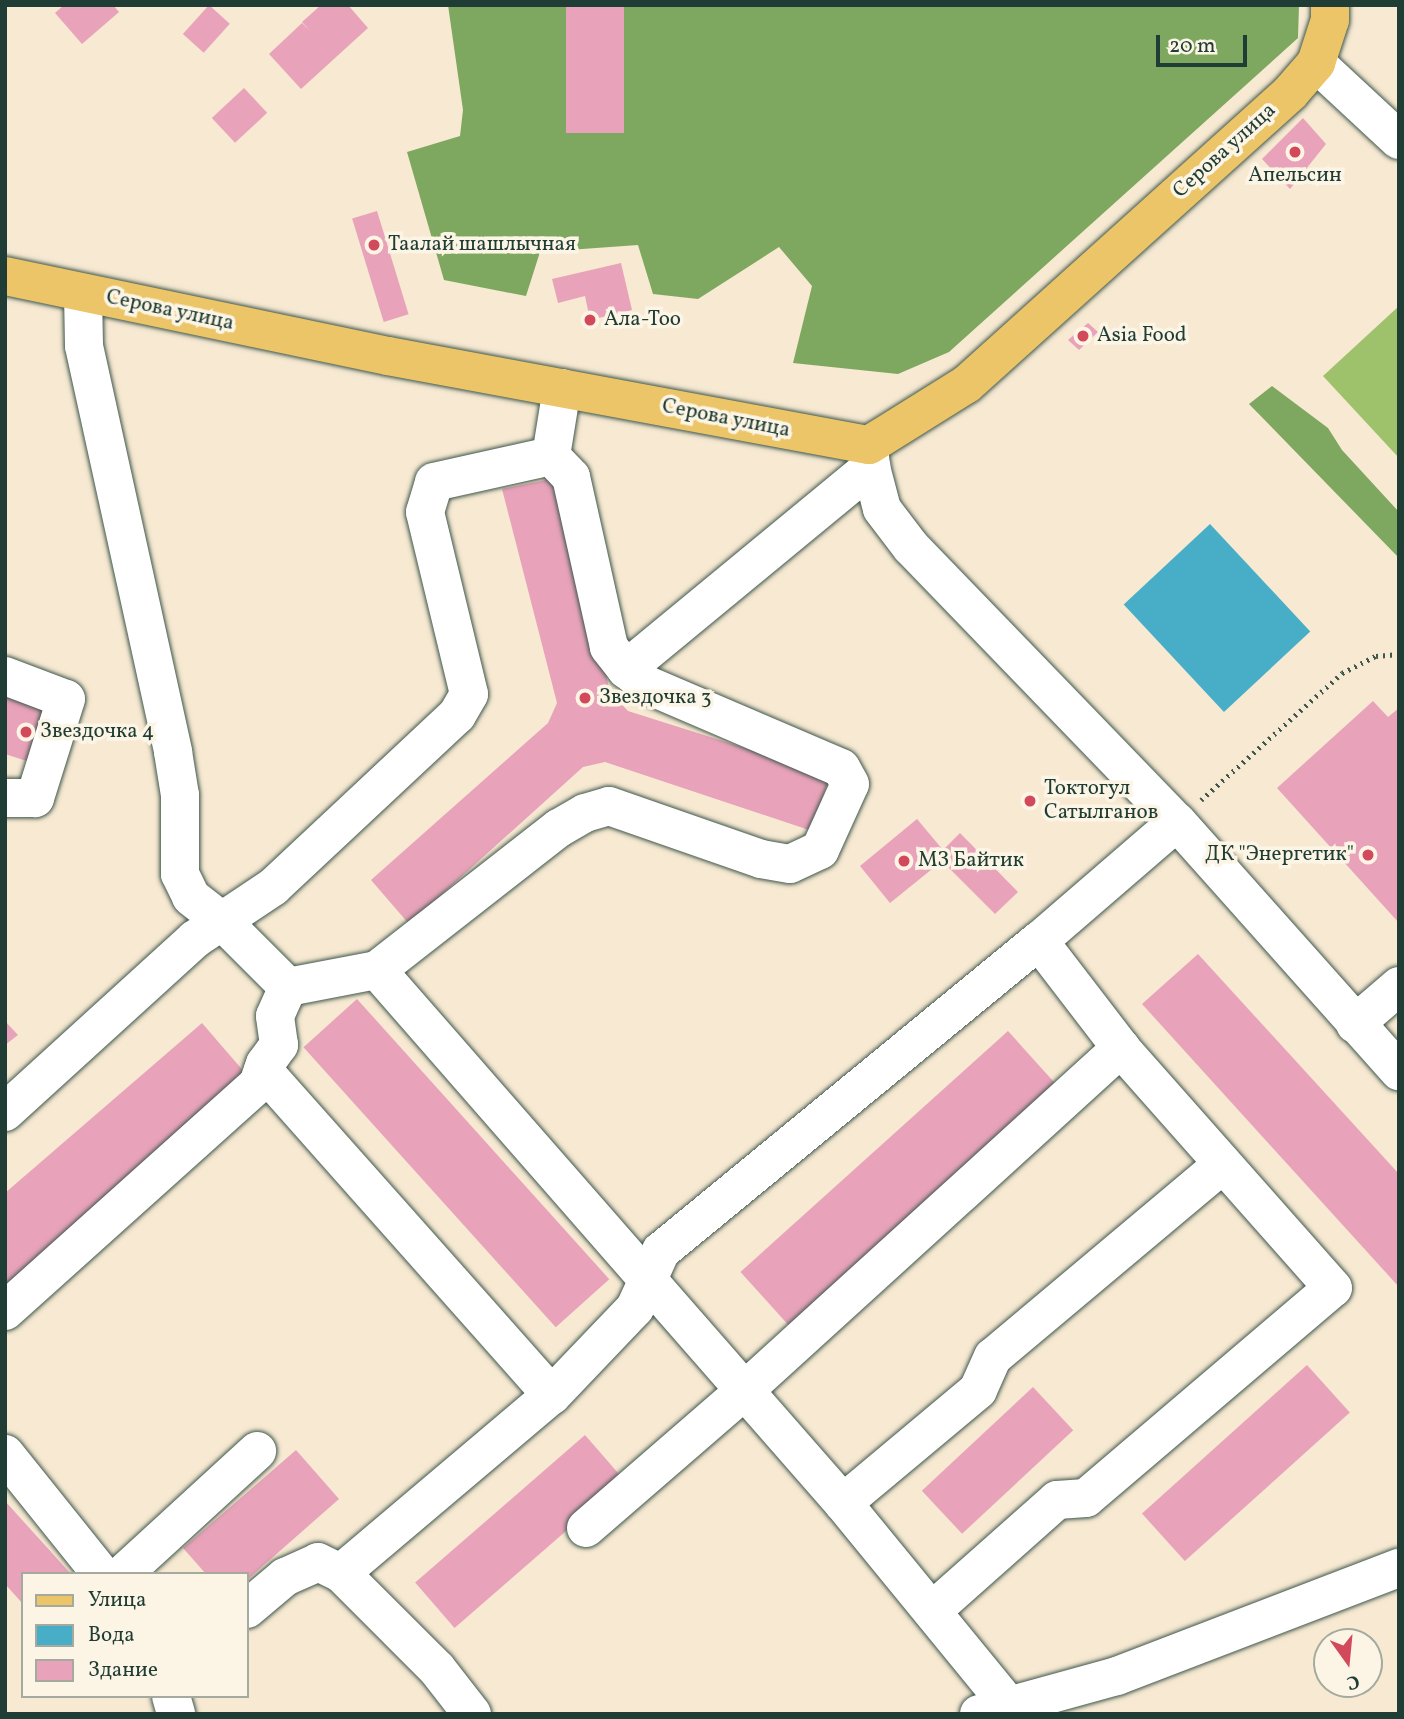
<!DOCTYPE html>
<meta charset="utf-8">
<style>
body{margin:0}
#map{position:relative;width:1404px;height:1719px;overflow:hidden;background:#f7e9d2;font-family:Vollkorn,serif}
div>[style]{position:absolute}
.green>*{inset:0;background:#9ec26c}
.forest>*{inset:0;background:#7ea860}
.water>*{inset:0;background:#48aec8;transform-origin:0 0}
.building>*{inset:0;background:#e8a3ba;transform-origin:0 0}
.path>*{height:4.5px;margin-top:-2.25px;transform-origin:0;background:repeating-linear-gradient(90deg,#3f574c 0 2px,transparent 0 7px)}
.roads{filter:drop-shadow(0 0 2px #3f574c) drop-shadow(0 0 2px #3f574c)}
.minor>*{height:38px;margin:-19px;padding:0 19px;transform-origin:19px;border-radius:19px;background:#fff}
.major>*{height:38px;margin:-19px;padding:0 19px;transform-origin:19px;border-radius:19px;background:#ecc569}
.dots>*{width:19px;height:19px;translate:-50% -50%;box-sizing:border-box;border:4px solid #fcf5e5;border-radius:50%}
span{translate:-50% -50%;white-space:nowrap;text-align:center;line-height:1.15;-webkit-text-stroke:7px #fcf5e5;paint-order:stroke}
.street-label{font-size:21px;color:#1f3d34}
.poi-label{font-size:21px;color:#1f3d34}
.left{translate:0 -50%;text-align:left}
.right{translate:-100% -50%;text-align:right}
.frame{position:absolute;inset:0;border:7px solid #1f3d34;pointer-events:none}
.legend{position:absolute;left:21px;top:1572px;width:228px;height:126px;box-sizing:border-box;background:#fcf5e5;border:2px solid #a4ab9e;margin:0;padding:9px 12px;list-style:none;font-size:21px;color:#1f3d34}
.legend li{display:flex;align-items:center;gap:14px;height:35px}
.legend b{width:35px;border:2px solid #a4ab9e}
.north{position:absolute;left:1313px;top:1628px;width:70px;height:70px;box-sizing:border-box;background:#fcf5e5;border:2px solid #a4ab9e;border-radius:50%;rotate:165deg;font-size:19px;font-weight:700;line-height:28px;text-align:center;color:#1f3d34}
.north::after{content:'';display:block;margin:auto;width:24px;height:32px;background:#d1495b;clip-path:polygon(50% 0,100% 100%,50% 72%,0 100%)}
.scale{position:absolute;left:1156px;top:35px;width:91px;height:32px;box-sizing:border-box;border:4px solid #1f3d34;border-top:0;padding-left:9px;font-size:21px;line-height:24px;white-space:nowrap;color:#1f3d34;-webkit-text-stroke:5px #fcf5e5;paint-order:stroke}
</style>
<div id="map">
<div class="green">
<div style="clip-path:polygon(1399px 306px,1399px 458px,1323px 376px)"></div>
</div>
<div class="forest">
<div style="clip-path:polygon(448px 5px,1299px 5px,1298px 38px,949px 352px,898px 374px,793px 363px,812px 286px,779px 247px,698px 299px,653px 294px,638px 245px,540px 252px,526px 296px,444px 280px,407px 152px,460px 136px,463px 110px)"></div>
<div style="clip-path:polygon(1272px 386px,1328px 428px,1342px 450px,1399px 512px,1399px 558px,1249px 404px)"></div>
</div>
<div class="water">
<div style="left:1210px;top:524px;width:147px;height:118px;rotate:47deg"></div>
</div>
<div class="building">
<div style="clip-path:polygon(64px 5px,113px 5px,119px 12px,82px 44px,55px 13px)"></div>
<div style="left:209px;top:5px;width:28px;height:39px;rotate:42deg"></div>
<div style="clip-path:polygon(321px 5px,348px 5px,368px 28px,301px 89px,269px 54px,302px 23px,310px 31px,302px 22px)"></div>
<div style="left:566px;top:5px;width:58px;height:128px"></div>
<div style="left:244px;top:88px;width:34px;height:44px;rotate:47deg"></div>
<div style="clip-path:polygon(1303px 118px,1326px 144px,1290px 189px,1262px 159px)"></div>
<div style="left:377px;top:211px;width:108px;height:26px;rotate:73deg"></div>
<div style="clip-path:polygon(621px 263px,632px 310px,590px 320px,585px 296px,558px 303px,552px 279px)"></div>
<div style="clip-path:polygon(1088px 323px,1098px 332px,1079px 350px,1068px 340px)"></div>
<div style="clip-path:polygon(561px 477px,610px 692px,628px 711px,830px 775px,812px 831px,605px 762px,583px 767px,409px 924px,371px 880px,548px 723px,557px 703px,502px 489px)"></div>
<div style="clip-path:polygon(5px 692px,55px 709px,36px 764px,5px 754px)"></div>
<div style="clip-path:polygon(1373px 701px,1388px 717px,1399px 708px,1399px 923px,1277px 788px)"></div>
<div style="clip-path:polygon(917px 819px,943px 850px,960px 833px,1018px 892px,995px 914px,942px 861px,890px 903px,860px 866px)"></div>
<div style="clip-path:polygon(1198px 954px,1399px 1174px,1399px 1287px,1142px 1004px)"></div>
<div style="left:357px;top:999px;width:377px;height:72px;rotate:48deg"></div>
<div style="clip-path:polygon(5px 1021px,18px 1035px,5px 1045px)"></div>
<div style="clip-path:polygon(202px 1023px,252px 1081px,5px 1295px,5px 1193px)"></div>
<div style="left:1008px;top:1031px;width:75px;height:360px;rotate:48deg"></div>
<div style="left:1307px;top:1365px;width:64px;height:222px;rotate:48deg"></div>
<div style="left:1033px;top:1387px;width:59px;height:152px;rotate:47deg"></div>
<div style="left:585px;top:1435px;width:60px;height:225px;rotate:49deg"></div>
<div style="clip-path:polygon(296px 1450px,339px 1499px,247px 1580px,247px 1574px,206px 1574px,183px 1548px)"></div>
<div style="clip-path:polygon(5px 1501px,71px 1574px,23px 1574px,23px 1604px,5px 1584px)"></div>
</div>
<div class="path">
<div style="left:1201px;top:800px;width:190px;rotate:-42deg"></div>
<div style="left:1342px;top:673px;width:38px;rotate:-27deg"></div>
<div style="left:1376px;top:656px;width:23px;rotate:-5deg"></div>
</div>
<div class="roads">
<div class="minor">
<div style="left:1316px;top:63px;width:113px;rotate:42.9deg"></div>
<div style="left:83px;top:293px;width:53px;rotate:88.9deg"></div>
<div style="left:84px;top:346px;width:416px;rotate:77.6deg"></div>
<div style="left:173px;top:752px;width:44px;rotate:80.8deg"></div>
<div style="left:180px;top:795px;width:79px;rotate:90deg"></div>
<div style="left:180px;top:874px;width:25px;rotate:64deg"></div>
<div style="left:191px;top:897px;width:39px;rotate:38deg"></div>
<div style="left:222px;top:921px;width:93px;rotate:45deg"></div>
<div style="left:288px;top:987px;width:91px;rotate:-10.8deg"></div>
<div style="left:377px;top:970px;width:708px;rotate:48.84deg"></div>
<div style="left:843px;top:1503px;width:262px;rotate:50.7deg"></div>
<div style="left:869px;top:445px;width:22px;rotate:85deg"></div>
<div style="left:871px;top:467px;width:43px;rotate:75.3deg"></div>
<div style="left:882px;top:509px;width:48px;rotate:52.7deg"></div>
<div style="left:911px;top:547px;width:383px;rotate:46deg"></div>
<div style="left:1177px;top:822px;width:334px;rotate:48.3deg"></div>
<div style="left:626px;top:669px;width:318px;rotate:-39.5deg"></div>
<div style="left:5px;top:676px;width:65px;rotate:20.7deg"></div>
<div style="left:66px;top:699px;width:104px;rotate:107.4deg"></div>
<div style="left:35px;top:798px;width:30px;rotate:180deg"></div>
<div style="left:377px;top:970px;width:231px;rotate:-38deg"></div>
<div style="left:559px;top:828px;width:30px;rotate:-30deg"></div>
<div style="left:585px;top:813px;width:25px;rotate:-16deg"></div>
<div style="left:609px;top:806px;width:161px;rotate:19.2deg"></div>
<div style="left:761px;top:859px;width:29px;rotate:10deg"></div>
<div style="left:790px;top:864px;width:33px;rotate:-25deg"></div>
<div style="left:820px;top:850px;width:72px;rotate:-65.6deg"></div>
<div style="left:850px;top:784px;width:18px;rotate:-119deg"></div>
<div style="left:841px;top:768px;width:211px;rotate:-156.8deg"></div>
<div style="left:647px;top:685px;width:26px;rotate:-143deg"></div>
<div style="left:626px;top:669px;width:28px;rotate:-128deg"></div>
<div style="left:609px;top:647px;width:174px;rotate:-102.6deg"></div>
<div style="left:571px;top:477px;width:29px;rotate:-134deg"></div>
<div style="left:551px;top:456px;width:69px;rotate:-80.8deg"></div>
<div style="left:1355px;top:1024px;width:58px;rotate:-40.8deg"></div>
<div style="left:263px;top:1070px;width:435px;rotate:48.4deg"></div>
<div style="left:5px;top:1112px;width:257px;rotate:-42.3deg"></div>
<div style="left:195px;top:939px;width:94px;rotate:-33.7deg"></div>
<div style="left:273px;top:887px;width:252px;rotate:-43.1deg"></div>
<div style="left:457px;top:715px;width:24px;rotate:-60deg"></div>
<div style="left:469px;top:694px;width:187px;rotate:-103.6deg"></div>
<div style="left:425px;top:512px;width:31px;rotate:-73deg"></div>
<div style="left:434px;top:482px;width:120px;rotate:-12.5deg"></div>
<div style="left:5px;top:1311px;width:340px;rotate:-41.9deg"></div>
<div style="left:258px;top:1084px;width:21px;rotate:-71deg"></div>
<div style="left:265px;top:1064px;width:24px;rotate:-54deg"></div>
<div style="left:279px;top:1045px;width:29px;rotate:-98deg"></div>
<div style="left:275px;top:1016px;width:32px;rotate:-66deg"></div>
<div style="left:5px;top:1454px;width:154px;rotate:51.3deg"></div>
<div style="left:843px;top:1503px;width:176px;rotate:-39.9deg"></div>
<div style="left:978px;top:1390px;width:36px;rotate:-66deg"></div>
<div style="left:993px;top:1357px;width:300px;rotate:-40deg"></div>
<div style="left:586px;top:1528px;width:209px;rotate:-40.9deg"></div>
<div style="left:744px;top:1391px;width:510px;rotate:-42.3deg"></div>
<div style="left:1121px;top:1048px;width:135px;rotate:-127.5deg"></div>
<div style="left:123px;top:1574px;width:182px;rotate:-42.5deg"></div>
<div style="left:247px;top:1609px;width:50px;rotate:-40.1deg"></div>
<div style="left:285px;top:1577px;width:36px;rotate:-24deg"></div>
<div style="left:318px;top:1562px;width:25px;rotate:26deg"></div>
<div style="left:932px;top:1611px;width:167px;rotate:-41.6deg"></div>
<div style="left:1057px;top:1500px;width:29px;rotate:-4deg"></div>
<div style="left:1086px;top:1498px;width:324px;rotate:-40.4deg"></div>
<div style="left:1333px;top:1288px;width:320px;rotate:-131.5deg"></div>
<div style="left:171px;top:1696px;width:19px;rotate:74deg"></div>
<div style="left:472px;top:1714px;width:57px;rotate:-127.9deg"></div>
<div style="left:437px;top:1669px;width:136px;rotate:-135deg"></div>
<div style="left:341px;top:1573px;width:276px;rotate:-40.2deg"></div>
<div style="left:552px;top:1395px;width:120px;rotate:-46.3deg"></div>
<div style="left:635px;top:1308px;width:63px;rotate:-65.5deg"></div>
<div style="left:661px;top:1251px;width:489px;rotate:-39.4deg"></div>
<div style="left:1039px;top:941px;width:182px;rotate:-40.8deg"></div>
<div style="left:979px;top:1714px;width:143px;rotate:-15.4deg"></div>
<div style="left:1117px;top:1676px;width:302px;rotate:-21deg"></div>
</div>
<div class="major">
<div style="left:5px;top:276px;width:391px;rotate:11.8deg"></div>
<div style="left:388px;top:356px;width:489px;rotate:10.5deg"></div>
<div style="left:869px;top:445px;width:115px;rotate:-31.9deg"></div>
<div style="left:967px;top:384px;width:435px;rotate:-42deg"></div>
<div style="left:1290px;top:93px;width:40px;rotate:-49deg"></div>
<div style="left:1316px;top:63px;width:45px;rotate:-72deg"></div>
<div style="left:1330px;top:20px;width:15px;rotate:-90deg"></div>
</div>
</div>
<div class="dots">
<div style="left:1295px;top:152px;background:#d1495b"></div>
<div style="left:374px;top:245px;background:#d1495b"></div>
<div style="left:590px;top:320px;background:#d1495b"></div>
<div style="left:1083px;top:336px;background:#d1495b"></div>
<div style="left:585px;top:698px;background:#d1495b"></div>
<div style="left:26px;top:732px;background:#d1495b"></div>
<div style="left:1030px;top:801px;background:#d1495b"></div>
<div style="left:1368px;top:855px;background:#d1495b"></div>
<div style="left:904px;top:861px;background:#d1495b"></div>
</div>
<div class="street-label">
<span style="left:1225px;top:151px;rotate:-42deg">Серова улица</span>
<span style="left:170px;top:311px;rotate:12deg">Серова улица</span>
<span style="left:726px;top:419px;rotate:11deg">Серова улица</span>
</div>
<div class="poi-label">
<span style="left:1295px;top:176px">Апельсин</span>
<span class="left" style="left:388px;top:245px">Таалай шашлычная</span>
<span class="left" style="left:604px;top:320px">Ала-Тоо</span>
<span class="left" style="left:1097px;top:336px">Asia Food</span>
<span class="left" style="left:599px;top:698px">Звездочка 3</span>
<span class="left" style="left:40px;top:732px">Звездочка 4</span>
<span class="left" style="left:1044px;top:801px">Токтогул<br>Сатылганов</span>
<span class="right" style="left:1354px;top:855px">ДК "Энергетик"</span>
<span class="left" style="left:918px;top:861px">МЗ Байтик</span>
</div>
<div class="frame"></div>
<ul class="legend">
<li><b style="height:9px;background:#ecc569"></b>Улица</li>
<li><b style="height:19px;background:#48aec8"></b>Вода</li>
<li><b style="height:19px;background:#e8a3ba"></b>Здание</li>
</ul>
<div class="north">С</div>
<div class="scale">20 m</div>
</div>
